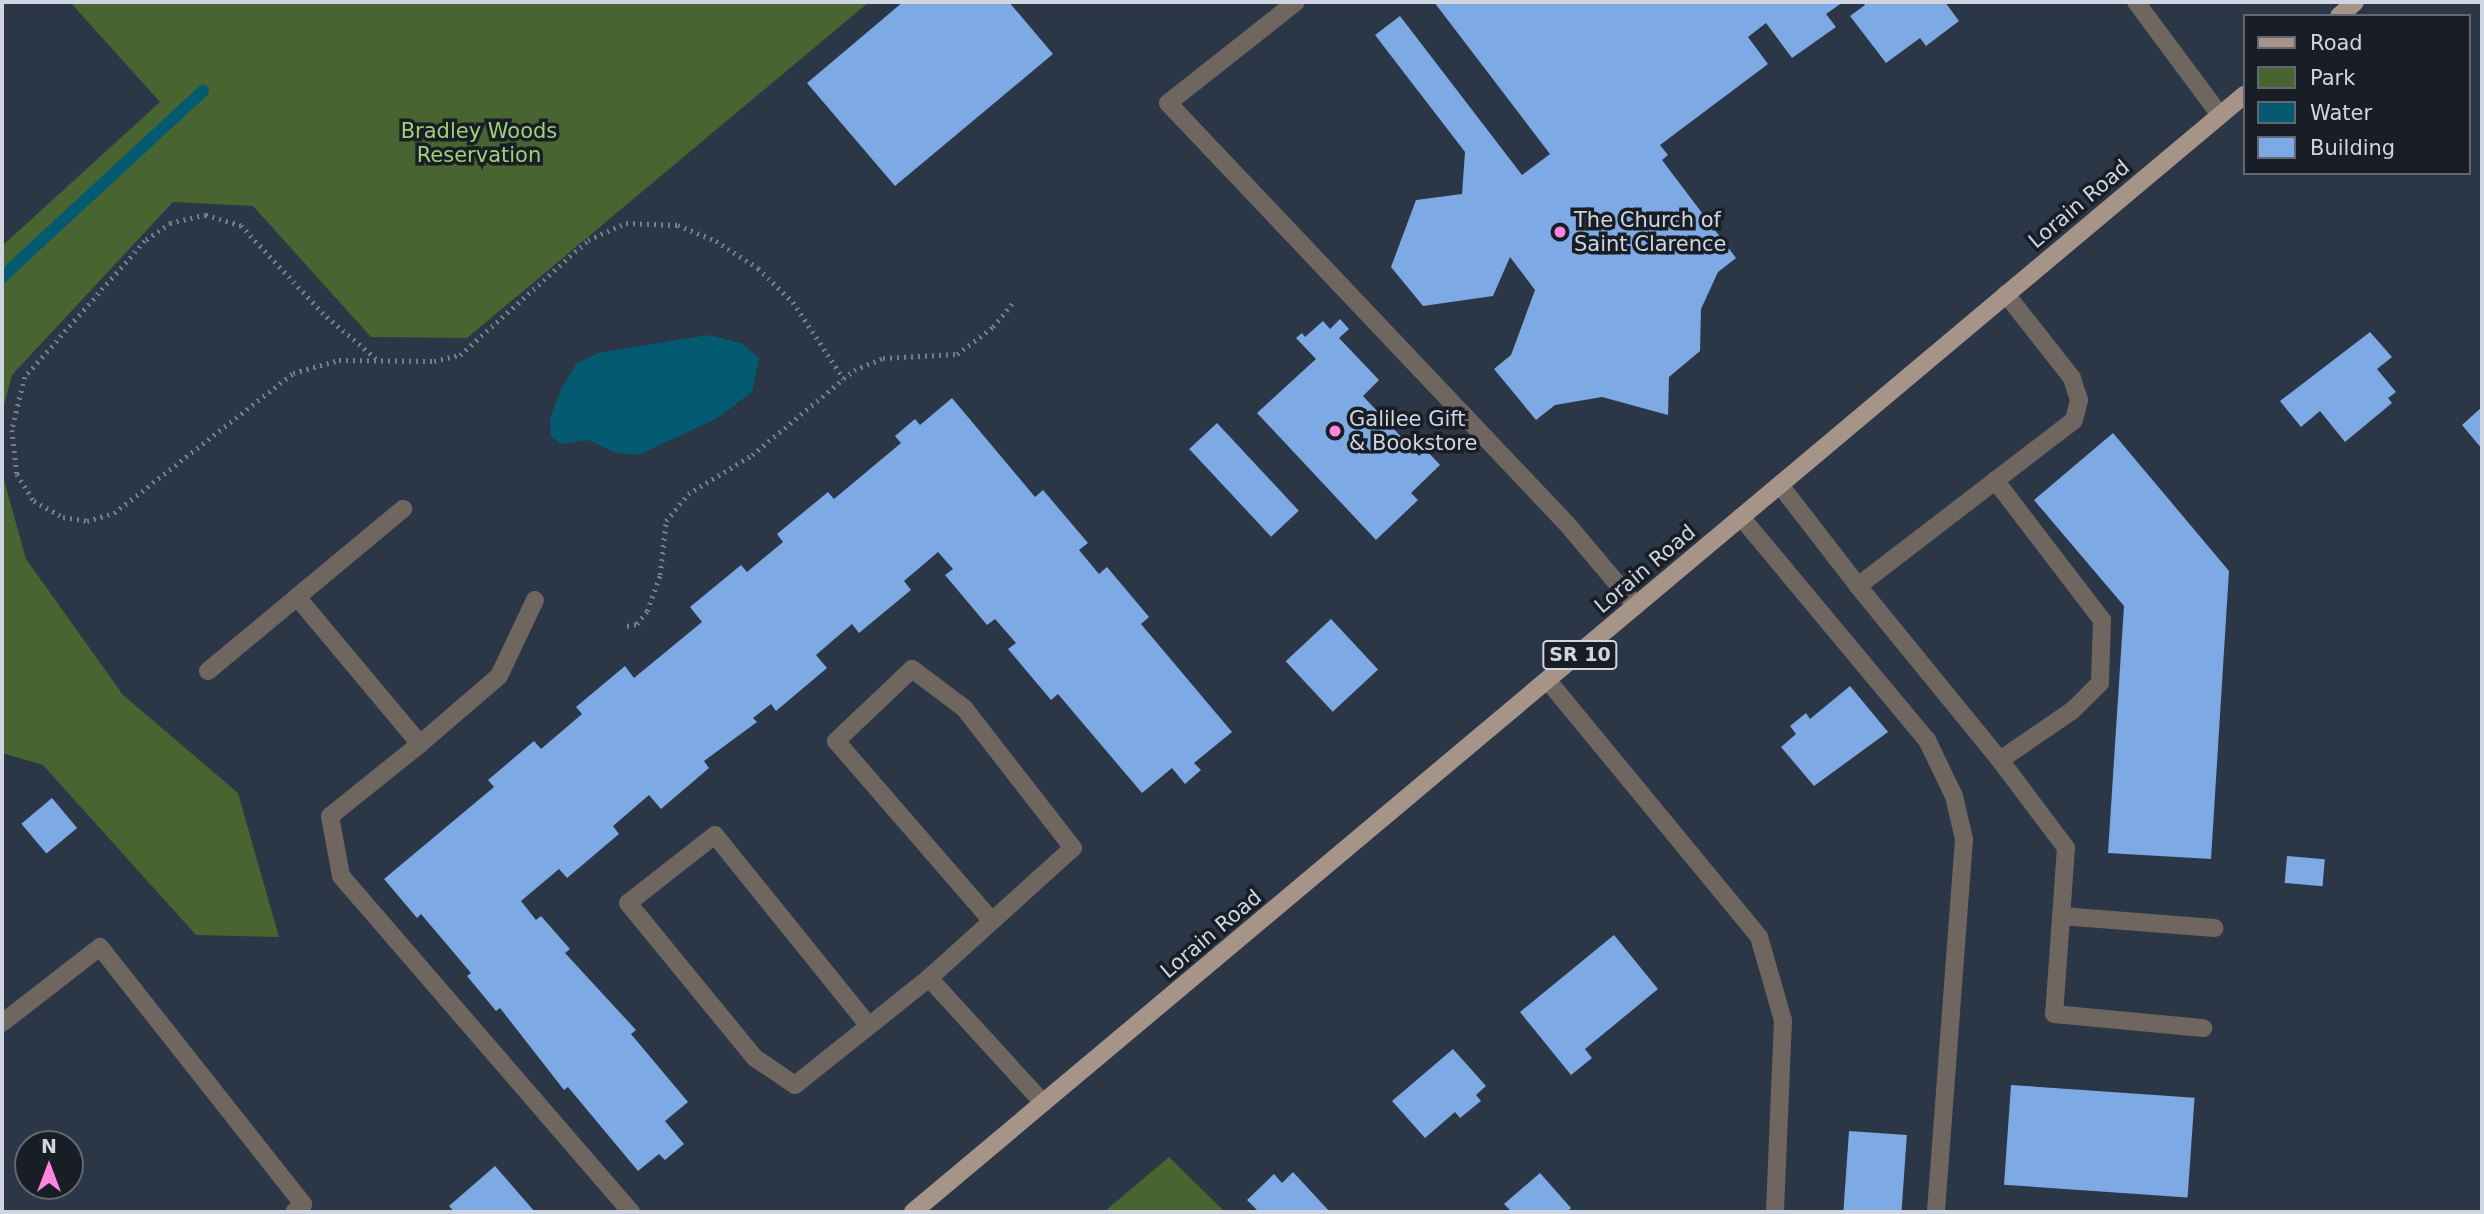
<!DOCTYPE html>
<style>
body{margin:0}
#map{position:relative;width:2484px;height:1214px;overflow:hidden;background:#2b3747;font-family:"DejaVu Sans",sans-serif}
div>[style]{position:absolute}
.green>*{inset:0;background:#486430}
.water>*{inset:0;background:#045a70}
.stream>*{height:12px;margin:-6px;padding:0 6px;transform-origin:6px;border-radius:6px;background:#045a70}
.building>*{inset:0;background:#7da9e4;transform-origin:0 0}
.path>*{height:4.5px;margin-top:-2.25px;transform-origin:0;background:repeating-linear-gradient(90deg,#757e8c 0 2px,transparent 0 7px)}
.service>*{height:18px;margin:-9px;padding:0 9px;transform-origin:9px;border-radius:9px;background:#6f6660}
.primary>*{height:18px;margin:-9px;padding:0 9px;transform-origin:9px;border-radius:9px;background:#a79489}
.dots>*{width:19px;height:19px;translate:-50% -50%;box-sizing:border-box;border:4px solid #191e26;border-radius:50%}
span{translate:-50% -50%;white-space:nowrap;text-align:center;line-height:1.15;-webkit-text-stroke:7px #191e26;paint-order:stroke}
.shield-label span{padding:2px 5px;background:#191e26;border:2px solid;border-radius:5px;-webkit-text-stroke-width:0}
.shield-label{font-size:19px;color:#cfd6e1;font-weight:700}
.park-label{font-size:21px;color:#9fd076}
.street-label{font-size:21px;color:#cfd6e1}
.poi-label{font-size:21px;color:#cfd6e1}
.left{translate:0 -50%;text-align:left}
.frame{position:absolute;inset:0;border:4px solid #cfd6e1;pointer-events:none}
.legend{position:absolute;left:2243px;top:14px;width:228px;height:161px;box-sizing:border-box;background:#191e26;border:2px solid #626871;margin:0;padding:9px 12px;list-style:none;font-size:21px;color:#cfd6e1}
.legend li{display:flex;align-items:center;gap:14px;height:35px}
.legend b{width:35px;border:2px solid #626871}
.north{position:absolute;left:14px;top:1130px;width:70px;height:70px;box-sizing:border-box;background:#191e26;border:2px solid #626871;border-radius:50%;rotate:0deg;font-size:19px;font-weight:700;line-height:28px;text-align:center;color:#cfd6e1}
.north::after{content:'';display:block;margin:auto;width:24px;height:32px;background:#ff85df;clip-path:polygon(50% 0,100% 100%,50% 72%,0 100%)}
</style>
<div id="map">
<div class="green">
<div style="clip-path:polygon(70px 2px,869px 2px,467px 338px,371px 337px,253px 206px,173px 202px,12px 375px,2px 413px,2px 246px,160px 102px)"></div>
<div style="clip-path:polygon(2px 473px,26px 559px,123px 695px,238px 793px,279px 937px,196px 935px,43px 765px,2px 753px)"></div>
<div style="clip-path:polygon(1169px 1157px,1225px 1212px,1104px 1212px)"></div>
</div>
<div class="water">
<div style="clip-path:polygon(708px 335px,741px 343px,759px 358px,752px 392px,716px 419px,638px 455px,616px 453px,589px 440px,560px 444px,551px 436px,550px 419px,561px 389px,577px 363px,598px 353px)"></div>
</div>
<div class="stream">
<div style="left:2px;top:277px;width:274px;rotate:-42.8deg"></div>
</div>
<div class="building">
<div style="clip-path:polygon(903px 2px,1009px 2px,1053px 54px,895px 186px,807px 83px)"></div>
<div style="clip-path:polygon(1434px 2px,1843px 2px,1826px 14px,1836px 27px,1792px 58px,1766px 23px,1748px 37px,1768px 64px,1660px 145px,1668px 155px,1662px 160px,1736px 258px,1718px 272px,1701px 309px,1700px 351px,1669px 377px,1668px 415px,1602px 397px,1555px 405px,1536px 420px,1494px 369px,1511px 355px,1535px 290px,1510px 257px,1493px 296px,1423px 306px,1391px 267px,1416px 200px,1462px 194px,1465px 152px,1375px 35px,1400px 16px,1522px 175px,1550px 154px)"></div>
<div style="clip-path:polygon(1862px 2px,1945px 2px,1959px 21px,1926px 46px,1920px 38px,1886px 63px,1850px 16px,1865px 5px)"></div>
<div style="clip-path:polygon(1340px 319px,1349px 329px,1339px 338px,1379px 380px,1363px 396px,1419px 456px,1426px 450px,1440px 465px,1411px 493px,1418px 500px,1376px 540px,1257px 413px,1316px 359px,1296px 338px,1302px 333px,1305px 337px,1323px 321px,1330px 329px)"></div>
<div style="clip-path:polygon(2370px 332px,2392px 357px,2377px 369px,2396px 392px,2388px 398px,2392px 403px,2345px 442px,2320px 411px,2301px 427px,2280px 401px)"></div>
<div style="clip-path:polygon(952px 398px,1035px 497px,1043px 490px,1088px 543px,1079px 550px,1099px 574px,1107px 567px,1149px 617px,1141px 624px,1232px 732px,1194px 763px,1201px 770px,1185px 784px,1172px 768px,1142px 793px,1058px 694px,1051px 700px,1008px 649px,1016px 643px,995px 619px,987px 625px,945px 575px,953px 569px,938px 552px,904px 581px,911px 590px,859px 633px,852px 624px,816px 655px,827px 668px,776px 711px,771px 704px,753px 718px,757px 722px,704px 761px,709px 768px,661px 809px,649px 795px,613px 826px,619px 834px,567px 878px,559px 869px,521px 901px,536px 920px,541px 916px,570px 949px,565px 953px,636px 1030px,631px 1034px,688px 1102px,665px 1121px,684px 1144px,665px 1160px,659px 1154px,638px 1171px,568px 1087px,564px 1090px,500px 1008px,496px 1011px,467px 976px,471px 973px,421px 914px,417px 918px,384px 879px,494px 787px,488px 780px,534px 741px,541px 749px,582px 714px,576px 707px,625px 666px,634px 678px,702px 622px,690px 607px,741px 565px,747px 572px,783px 542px,777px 534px,828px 492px,834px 499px,901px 443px,895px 436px,915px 419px,920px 425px)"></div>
<div style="clip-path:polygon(2482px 407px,2482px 449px,2462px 425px)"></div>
<div style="left:1217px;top:423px;width:120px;height:38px;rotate:47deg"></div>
<div style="clip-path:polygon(2113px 433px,2229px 571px,2211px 859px,2108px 853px,2124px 606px,2034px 500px)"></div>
<div style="left:1331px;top:619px;width:69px;height:62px;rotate:47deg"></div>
<div style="clip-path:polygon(1850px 686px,1888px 732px,1814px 786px,1781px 747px,1796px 734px,1790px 726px,1806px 713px,1810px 719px)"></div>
<div style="left:52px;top:798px;width:39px;height:40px;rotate:50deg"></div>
<div style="left:2287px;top:856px;width:38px;height:27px;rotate:5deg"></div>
<div style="clip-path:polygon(1614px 935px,1658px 989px,1585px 1049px,1592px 1058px,1571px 1075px,1520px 1012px)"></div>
<div style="clip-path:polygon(1453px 1049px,1486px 1086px,1476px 1095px,1481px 1101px,1460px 1118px,1455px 1112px,1425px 1138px,1392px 1101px)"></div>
<div style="left:2011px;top:1085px;width:184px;height:100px;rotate:4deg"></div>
<div style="left:1849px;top:1131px;width:58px;height:81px;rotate:4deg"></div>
<div style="clip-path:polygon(495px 1166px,535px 1212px,454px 1212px,449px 1206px)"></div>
<div style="clip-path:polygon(1293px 1172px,1330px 1212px,1259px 1212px,1247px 1200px,1274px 1174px,1282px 1183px)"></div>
<div style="clip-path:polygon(1540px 1173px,1571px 1208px,1567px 1212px,1512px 1212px,1504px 1204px)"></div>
</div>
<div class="path">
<div style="left:376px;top:359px;width:70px;rotate:-139.7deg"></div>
<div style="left:323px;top:314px;width:120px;rotate:-133deg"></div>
<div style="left:241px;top:226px;width:37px;rotate:-163deg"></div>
<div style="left:206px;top:215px;width:36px;rotate:167deg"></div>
<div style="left:171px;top:223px;width:32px;rotate:145deg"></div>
<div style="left:145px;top:241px;width:181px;rotate:131.4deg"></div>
<div style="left:25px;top:377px;width:55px;rotate:103.8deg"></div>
<div style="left:12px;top:430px;width:44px;rotate:83.5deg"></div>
<div style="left:17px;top:474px;width:32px;rotate:58deg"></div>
<div style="left:34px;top:501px;width:33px;rotate:29deg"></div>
<div style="left:63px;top:517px;width:24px;rotate:9deg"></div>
<div style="left:87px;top:521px;width:28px;rotate:-17deg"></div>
<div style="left:114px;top:513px;width:227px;rotate:-38deg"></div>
<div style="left:293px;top:373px;width:48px;rotate:-15.8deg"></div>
<div style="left:339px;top:360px;width:95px;rotate:0.6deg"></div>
<div style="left:434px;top:361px;width:27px;rotate:-13deg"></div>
<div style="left:460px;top:355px;width:172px;rotate:-41.9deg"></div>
<div style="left:588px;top:240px;width:42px;rotate:-24.1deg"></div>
<div style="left:626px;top:223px;width:52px;rotate:2.2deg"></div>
<div style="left:678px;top:225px;width:41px;rotate:22.8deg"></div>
<div style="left:716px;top:241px;width:50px;rotate:32.7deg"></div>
<div style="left:758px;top:268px;width:49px;rotate:44.2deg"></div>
<div style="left:793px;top:302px;width:92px;rotate:56.5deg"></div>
<div style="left:627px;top:626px;width:10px;rotate:-11deg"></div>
<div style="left:637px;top:624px;width:16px;rotate:-52deg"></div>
<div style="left:647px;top:611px;width:38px;rotate:-70deg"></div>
<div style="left:660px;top:575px;width:54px;rotate:-83.7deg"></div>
<div style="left:666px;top:521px;width:35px;rotate:-51deg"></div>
<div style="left:688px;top:494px;width:75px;rotate:-31.4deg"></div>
<div style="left:752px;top:455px;width:133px;rotate:-39.8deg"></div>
<div style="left:854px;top:370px;width:31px;rotate:-22deg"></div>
<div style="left:883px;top:358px;width:74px;rotate:-3.1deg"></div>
<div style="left:957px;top:354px;width:45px;rotate:-36.9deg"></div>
<div style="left:993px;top:327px;width:33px;rotate:-51deg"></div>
</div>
<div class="service">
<div style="left:1296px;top:2px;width:163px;rotate:141.7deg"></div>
<div style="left:1168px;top:103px;width:580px;rotate:46.54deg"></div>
<div style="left:1567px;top:524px;width:107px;rotate:49.9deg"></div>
<div style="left:2136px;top:2px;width:141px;rotate:53.4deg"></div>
<div style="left:1780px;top:485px;width:128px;rotate:52.3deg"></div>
<div style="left:1858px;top:586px;width:272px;rotate:-37.5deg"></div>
<div style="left:2074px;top:420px;width:21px;rotate:-76deg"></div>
<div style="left:2079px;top:400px;width:23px;rotate:-108deg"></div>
<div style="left:2072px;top:378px;width:107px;rotate:-128.2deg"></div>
<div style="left:1741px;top:517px;width:290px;rotate:50.2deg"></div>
<div style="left:1927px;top:740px;width:62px;rotate:64.3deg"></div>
<div style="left:1954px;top:796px;width:44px;rotate:76.9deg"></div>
<div style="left:1964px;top:839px;width:374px;rotate:94.3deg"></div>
<div style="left:1858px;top:586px;width:225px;rotate:50.8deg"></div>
<div style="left:2000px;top:760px;width:88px;rotate:-34.4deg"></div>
<div style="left:2073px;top:710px;width:38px;rotate:-45deg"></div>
<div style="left:2100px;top:683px;width:63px;rotate:-88.2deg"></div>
<div style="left:2102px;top:620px;width:176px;rotate:-127.4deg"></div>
<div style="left:297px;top:597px;width:138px;rotate:-39.7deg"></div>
<div style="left:208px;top:671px;width:116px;rotate:-39.7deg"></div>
<div style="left:297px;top:597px;width:192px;rotate:50.1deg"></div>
<div style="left:420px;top:744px;width:115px;rotate:141.3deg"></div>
<div style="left:330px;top:816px;width:61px;rotate:79.6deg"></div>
<div style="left:341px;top:876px;width:444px;rotate:49.2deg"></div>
<div style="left:1549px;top:682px;width:330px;rotate:50.5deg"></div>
<div style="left:1759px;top:937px;width:86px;rotate:73.9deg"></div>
<div style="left:1783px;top:1020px;width:192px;rotate:92.4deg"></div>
<div style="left:420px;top:744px;width:104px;rotate:-40.7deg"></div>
<div style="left:499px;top:676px;width:84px;rotate:-64.7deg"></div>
<div style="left:2000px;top:760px;width:110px;rotate:53.1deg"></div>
<div style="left:2066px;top:848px;width:166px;rotate:94.1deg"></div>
<div style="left:2054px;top:1014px;width:150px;rotate:5.4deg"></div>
<div style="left:2061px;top:916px;width:154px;rotate:4.5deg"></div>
<div style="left:929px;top:978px;width:194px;rotate:-42.1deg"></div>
<div style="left:1073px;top:848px;width:177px;rotate:-127.9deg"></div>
<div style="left:964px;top:708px;width:65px;rotate:-143.1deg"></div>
<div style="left:912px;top:669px;width:105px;rotate:136.5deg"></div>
<div style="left:836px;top:741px;width:238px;rotate:49.1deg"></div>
<div style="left:2px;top:1023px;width:124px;rotate:-37.8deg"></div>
<div style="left:100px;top:947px;width:328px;rotate:51.7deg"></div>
<div style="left:303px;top:1204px;width:12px;rotate:138deg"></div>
<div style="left:869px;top:1026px;width:245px;rotate:-128.9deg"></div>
<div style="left:715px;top:835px;width:110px;rotate:142deg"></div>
<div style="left:628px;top:903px;width:200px;rotate:50.7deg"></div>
<div style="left:755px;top:1058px;width:48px;rotate:34deg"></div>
<div style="left:795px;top:1085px;width:171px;rotate:-38.6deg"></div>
<div style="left:929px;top:978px;width:169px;rotate:47.6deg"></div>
</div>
<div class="primary">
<div style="left:2339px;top:16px;width:21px;rotate:-41deg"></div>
<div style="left:913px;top:1212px;width:1738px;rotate:-40deg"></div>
</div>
<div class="dots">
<div style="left:1560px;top:232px;background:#ff85df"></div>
<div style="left:1335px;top:431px;background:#ff85df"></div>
</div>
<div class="shield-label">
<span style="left:1580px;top:655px">SR 10</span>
</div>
<div class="park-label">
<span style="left:479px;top:143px">Bradley Woods<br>Reservation</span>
</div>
<div class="street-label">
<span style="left:2079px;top:204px;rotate:-40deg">Lorain Road</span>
<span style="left:1645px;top:569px;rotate:-40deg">Lorain Road</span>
<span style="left:1211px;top:934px;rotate:-40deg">Lorain Road</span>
</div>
<div class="poi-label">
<span class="left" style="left:1574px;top:232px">The Church of<br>Saint Clarence</span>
<span class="left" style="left:1349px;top:431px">Galilee Gift<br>&amp; Bookstore</span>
</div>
<div class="frame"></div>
<ul class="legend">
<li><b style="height:9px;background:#a79489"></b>Road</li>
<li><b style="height:19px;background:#486430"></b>Park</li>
<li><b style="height:19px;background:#045a70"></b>Water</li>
<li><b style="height:19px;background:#7da9e4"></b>Building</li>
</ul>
<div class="north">N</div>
</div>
